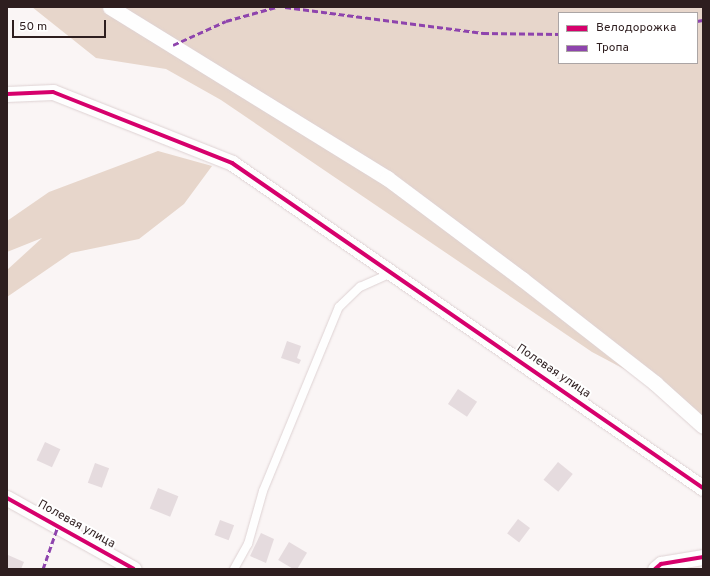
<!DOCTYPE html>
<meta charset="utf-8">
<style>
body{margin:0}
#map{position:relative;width:710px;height:576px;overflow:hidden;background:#faf5f5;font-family:Overpass,sans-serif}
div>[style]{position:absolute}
.green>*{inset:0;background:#e7d6cb}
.building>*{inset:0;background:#e5dbde;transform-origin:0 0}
.roads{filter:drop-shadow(0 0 1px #ded2d3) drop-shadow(0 0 1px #ded2d3)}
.service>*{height:8px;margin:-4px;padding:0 4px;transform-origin:4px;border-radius:4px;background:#fefefe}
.minor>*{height:15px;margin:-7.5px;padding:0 7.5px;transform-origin:7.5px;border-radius:7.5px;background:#fefefe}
.quiet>*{height:3px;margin-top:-1.5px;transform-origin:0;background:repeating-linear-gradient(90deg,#8e44ad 0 6px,transparent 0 9px)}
.cycleway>*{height:4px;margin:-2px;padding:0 2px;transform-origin:2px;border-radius:2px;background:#d6006c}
span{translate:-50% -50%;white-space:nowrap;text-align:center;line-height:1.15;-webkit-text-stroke:4px #fff;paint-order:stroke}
.street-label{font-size:12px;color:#2e1e1f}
.frame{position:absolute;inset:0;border:8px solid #2e1e1f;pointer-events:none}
.legend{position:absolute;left:558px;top:12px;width:140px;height:52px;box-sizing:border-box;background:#fff;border:1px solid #aba5a5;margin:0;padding:5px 7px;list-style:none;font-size:12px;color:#2e1e1f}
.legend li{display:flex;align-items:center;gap:8px;height:20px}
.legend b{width:20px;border:1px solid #aba5a5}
.scale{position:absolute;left:12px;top:20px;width:94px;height:18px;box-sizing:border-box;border:2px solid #2e1e1f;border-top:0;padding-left:5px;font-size:12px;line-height:14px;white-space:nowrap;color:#2e1e1f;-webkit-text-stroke:3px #fff;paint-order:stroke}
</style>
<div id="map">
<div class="green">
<div style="clip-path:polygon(evenodd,32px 7px,703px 7px,703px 420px,660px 388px,592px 352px,221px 100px,166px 69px,96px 58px,32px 7px,559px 13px,697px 13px,697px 63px,559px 63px,559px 13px)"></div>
<div style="clip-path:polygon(158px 151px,212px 166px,184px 204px,139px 239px,71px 253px,7px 297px,7px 270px,42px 238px,7px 252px,7px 221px,49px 192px)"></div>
</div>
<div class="building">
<div style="clip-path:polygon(287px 341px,301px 346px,297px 358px,301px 360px,299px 364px,281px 358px)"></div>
<div style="left:458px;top:389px;width:23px;height:18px;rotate:34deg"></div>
<div style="left:45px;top:442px;width:17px;height:20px;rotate:25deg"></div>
<div style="left:558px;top:462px;width:19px;height:23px;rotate:39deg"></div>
<div style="left:95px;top:463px;width:15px;height:21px;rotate:20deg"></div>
<div style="left:158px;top:488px;width:22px;height:22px;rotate:22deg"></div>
<div style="left:518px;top:519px;width:15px;height:18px;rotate:37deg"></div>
<div style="left:220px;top:520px;width:15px;height:16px;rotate:20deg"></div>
<div style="clip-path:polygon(261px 533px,274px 539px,266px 563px,250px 556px)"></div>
<div style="left:289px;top:542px;width:21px;height:21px;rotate:31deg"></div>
<div style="clip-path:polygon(8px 555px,24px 562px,21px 569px,7px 569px)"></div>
</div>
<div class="roads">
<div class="service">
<div style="left:234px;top:569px;width:29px;rotate:-61deg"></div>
<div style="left:248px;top:544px;width:55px;rotate:-74.2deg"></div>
<div style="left:263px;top:491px;width:199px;rotate:-67.6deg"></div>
<div style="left:339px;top:307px;width:29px;rotate:-44deg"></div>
<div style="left:360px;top:287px;width:34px;rotate:-24deg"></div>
</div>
<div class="minor">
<div style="left:110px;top:7px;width:326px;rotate:31.7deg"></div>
<div style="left:387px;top:178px;width:169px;rotate:36.8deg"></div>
<div style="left:522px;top:279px;width:169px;rotate:38deg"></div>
<div style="left:655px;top:383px;width:64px;rotate:41.9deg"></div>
<div style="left:7px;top:94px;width:46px;rotate:-2.5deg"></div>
<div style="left:53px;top:92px;width:193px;rotate:21.6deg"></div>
<div style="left:232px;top:163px;width:572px;rotate:34.61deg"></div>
<div style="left:7px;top:498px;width:145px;rotate:29.2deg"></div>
<div style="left:655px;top:569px;width:8px;rotate:-40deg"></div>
<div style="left:661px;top:564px;width:43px;rotate:-9.5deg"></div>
</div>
</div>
<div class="quiet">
<div style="left:285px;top:7px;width:200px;rotate:7.5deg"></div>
<div style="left:483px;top:33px;width:76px;rotate:0.8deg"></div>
<div style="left:697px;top:21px;width:6px;rotate:-9deg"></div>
<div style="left:173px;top:45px;width:58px;rotate:-24.4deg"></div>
<div style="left:226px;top:21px;width:52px;rotate:-15.6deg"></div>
<div style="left:43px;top:569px;width:46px;rotate:-70.8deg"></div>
</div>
<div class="cycleway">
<div style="left:7px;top:94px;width:46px;rotate:-2.5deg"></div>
<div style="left:53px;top:92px;width:193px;rotate:21.6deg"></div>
<div style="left:232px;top:163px;width:572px;rotate:34.61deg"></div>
<div style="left:7px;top:498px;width:145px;rotate:29.2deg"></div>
<div style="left:655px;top:569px;width:8px;rotate:-40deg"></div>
<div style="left:661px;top:564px;width:43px;rotate:-9.5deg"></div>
</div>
<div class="street-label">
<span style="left:553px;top:372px;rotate:34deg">Полевая улица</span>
<span style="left:76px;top:525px;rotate:29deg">Полевая улица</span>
</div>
<div class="frame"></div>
<ul class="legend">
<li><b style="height:5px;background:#d6006c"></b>Велодорожка</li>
<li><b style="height:5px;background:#8e44ad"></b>Тропа</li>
</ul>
<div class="scale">50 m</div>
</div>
